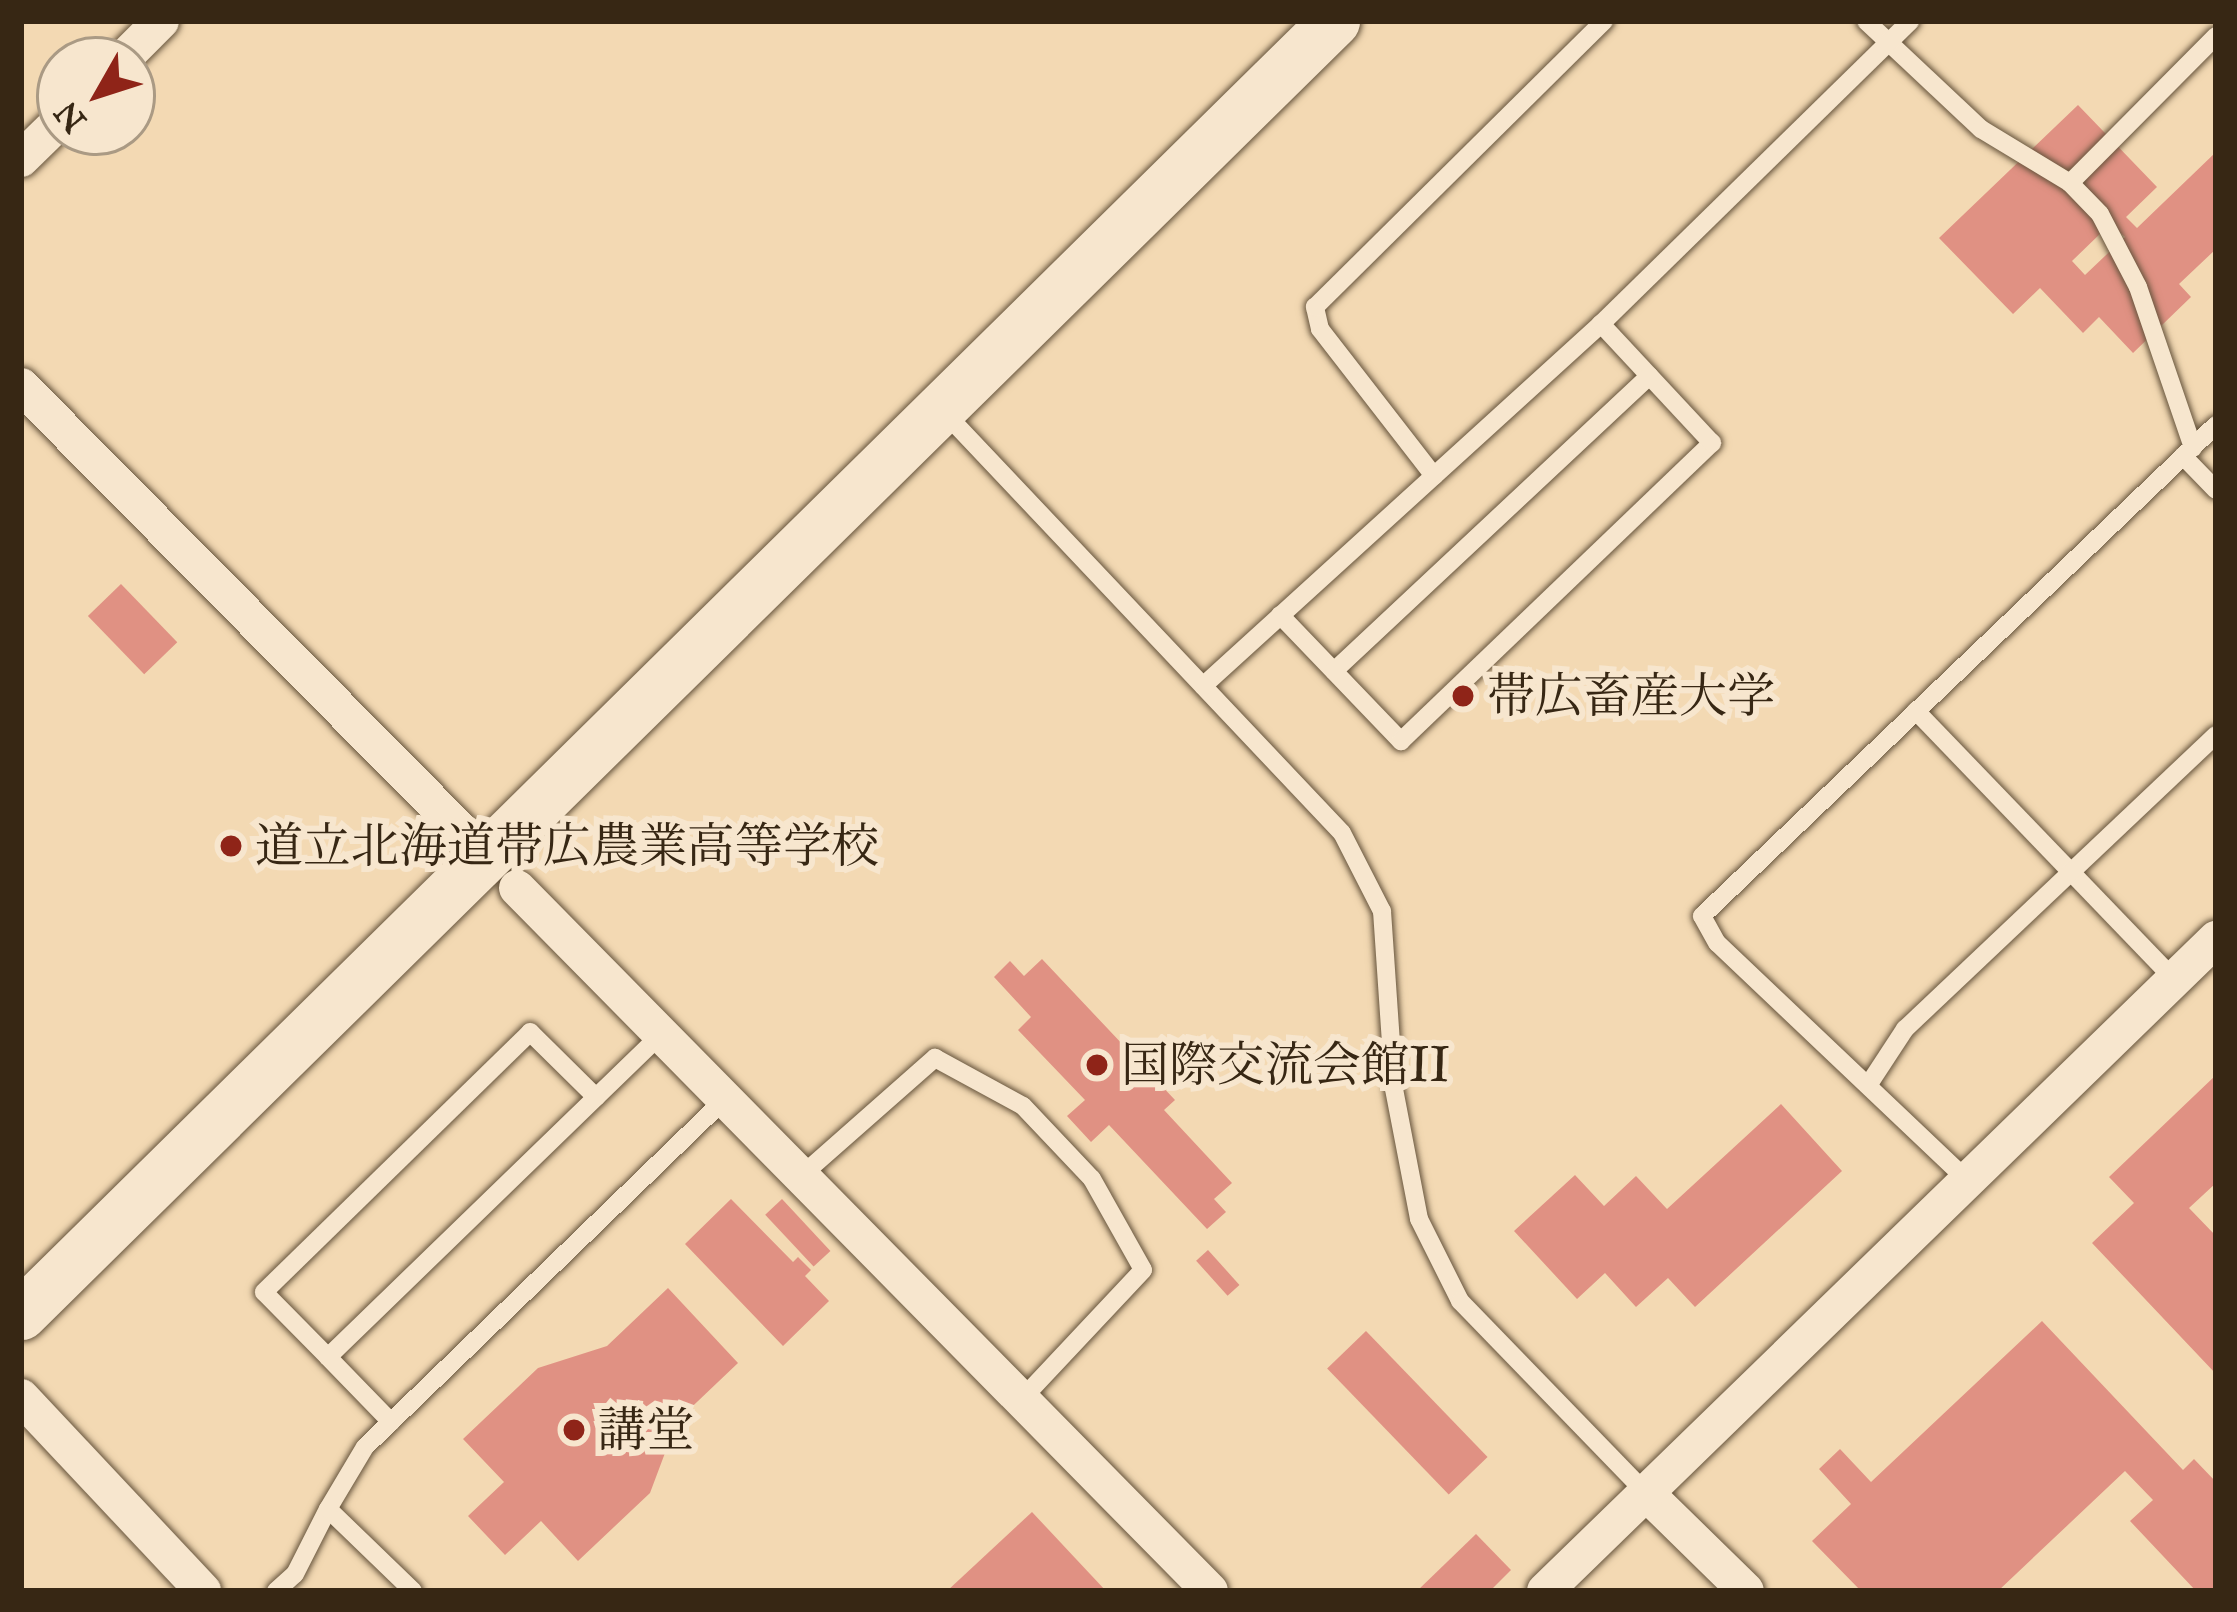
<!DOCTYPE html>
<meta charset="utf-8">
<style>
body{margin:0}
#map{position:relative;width:2237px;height:1612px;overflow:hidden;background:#f3d9b3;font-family:"IM FELL Great Primer","Noto Serif JP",serif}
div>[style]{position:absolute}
.building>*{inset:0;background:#e09183;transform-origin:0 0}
.roads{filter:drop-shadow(0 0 3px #66543c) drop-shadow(0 0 3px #66543c)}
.lane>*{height:18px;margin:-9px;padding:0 9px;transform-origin:9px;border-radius:9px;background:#f7e6ce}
.street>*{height:36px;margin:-18px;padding:0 18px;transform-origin:18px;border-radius:18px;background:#f7e6ce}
.secondary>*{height:51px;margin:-25.5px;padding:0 25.5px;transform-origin:25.5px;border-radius:25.5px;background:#f7e6ce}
.dots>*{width:33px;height:33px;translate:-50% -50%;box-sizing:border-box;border:6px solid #f7e6ce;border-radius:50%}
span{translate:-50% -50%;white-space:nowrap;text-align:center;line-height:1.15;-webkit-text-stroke:12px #f7e6ce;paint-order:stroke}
.poi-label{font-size:48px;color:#372714}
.left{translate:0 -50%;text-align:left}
.frame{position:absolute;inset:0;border:24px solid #372714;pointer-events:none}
.north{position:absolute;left:36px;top:36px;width:120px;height:120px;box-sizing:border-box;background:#f7e6ce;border:3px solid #aa9a84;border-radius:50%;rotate:231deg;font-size:33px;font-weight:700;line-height:48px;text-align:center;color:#372714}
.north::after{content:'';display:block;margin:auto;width:42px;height:54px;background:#8f2418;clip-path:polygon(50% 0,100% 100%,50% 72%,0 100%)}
</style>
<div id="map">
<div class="building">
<div style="clip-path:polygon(evenodd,2078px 105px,2157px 187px,2126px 217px,2137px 228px,2216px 152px,2216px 249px,2179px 284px,2191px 297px,2133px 353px,2099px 317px,2083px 333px,2040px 288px,2013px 314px,1939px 238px,2078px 105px,2116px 229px,2125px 237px,2085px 275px,2072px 261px,2102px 232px,2116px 229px)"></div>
<div style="left:121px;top:584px;width:81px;height:46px;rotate:46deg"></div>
<div style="clip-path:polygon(1042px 959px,1175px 1100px,1164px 1110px,1232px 1183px,1214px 1199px,1226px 1212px,1207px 1229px,1109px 1125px,1091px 1142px,1067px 1116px,1085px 1100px,1018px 1030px,1031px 1017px,994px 977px,1010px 961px,1024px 976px)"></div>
<div style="clip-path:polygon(2216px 1075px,2216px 1183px,2189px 1208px,2216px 1236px,2216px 1374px,2092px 1243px,2134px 1203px,2109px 1177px)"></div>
<div style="clip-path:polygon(1781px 1104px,1842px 1171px,1695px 1307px,1668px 1278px,1636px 1307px,1605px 1273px,1577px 1299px,1514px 1231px,1575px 1175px,1604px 1206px,1636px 1176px,1667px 1209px)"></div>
<div style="clip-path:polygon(731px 1199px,793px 1262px,798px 1257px,811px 1270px,805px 1276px,829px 1301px,783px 1346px,685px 1244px)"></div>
<div style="left:782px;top:1199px;width:71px;height:23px;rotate:47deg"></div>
<div style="left:1208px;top:1250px;width:47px;height:16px;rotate:48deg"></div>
<div style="clip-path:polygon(668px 1288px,738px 1363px,677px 1421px,650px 1493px,578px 1561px,541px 1521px,505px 1555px,468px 1516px,504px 1482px,463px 1439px,538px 1368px,607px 1346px)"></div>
<div style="clip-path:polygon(2042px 1321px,2183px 1470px,2194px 1459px,2216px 1482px,2216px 1591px,2196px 1591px,2130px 1521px,2153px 1500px,2125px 1471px,1998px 1591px,1861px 1591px,1812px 1541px,1851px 1504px,1819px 1469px,1840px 1449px,1871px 1482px)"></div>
<div style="left:1366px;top:1331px;width:175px;height:54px;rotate:46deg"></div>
<div style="clip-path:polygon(1032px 1512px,1106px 1591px,947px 1591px)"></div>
<div style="clip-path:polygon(1476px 1534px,1511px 1570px,1490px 1591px,1417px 1591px)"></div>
</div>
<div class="roads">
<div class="lane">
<div style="left:1866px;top:21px;width:158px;rotate:43.2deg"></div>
<div style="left:1981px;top:129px;width:104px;rotate:31.2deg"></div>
<div style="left:2070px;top:183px;width:43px;rotate:45.9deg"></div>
<div style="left:2100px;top:214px;width:82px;rotate:62.5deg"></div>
<div style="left:2138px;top:287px;width:170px;rotate:71.1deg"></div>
<div style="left:2070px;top:183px;width:207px;rotate:-45.2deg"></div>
<div style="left:944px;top:412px;width:579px;rotate:46.61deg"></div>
<div style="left:1342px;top:833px;width:88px;rotate:62.9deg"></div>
<div style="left:1382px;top:911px;width:178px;rotate:86.1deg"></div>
<div style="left:1394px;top:1089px;width:132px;rotate:79.1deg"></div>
<div style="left:1419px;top:1219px;width:92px;rotate:63.4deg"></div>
<div style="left:1460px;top:1301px;width:266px;rotate:45.9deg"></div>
<div style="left:2183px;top:456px;width:47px;rotate:45.9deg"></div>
<div style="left:1434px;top:476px;width:186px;rotate:-127.8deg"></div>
<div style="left:1320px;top:329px;width:23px;rotate:-103deg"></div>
<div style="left:1315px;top:307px;width:407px;rotate:-44.7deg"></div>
<div style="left:1280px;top:615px;width:175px;rotate:46.2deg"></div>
<div style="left:1401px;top:741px;width:431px;rotate:-43.8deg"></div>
<div style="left:1712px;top:443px;width:163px;rotate:-133deg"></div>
<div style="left:1334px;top:671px;width:432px;rotate:-43.1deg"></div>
<div style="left:1203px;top:686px;width:538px;rotate:-42.29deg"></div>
<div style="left:1601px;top:324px;width:433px;rotate:-44.4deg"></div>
<div style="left:1916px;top:711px;width:372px;rotate:46.1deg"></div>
<div style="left:1869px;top:1084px;width:66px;rotate:-56.8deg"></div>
<div style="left:1905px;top:1029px;width:428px;rotate:-43.4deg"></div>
<div style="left:801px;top:1176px;width:179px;rotate:-41.4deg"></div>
<div style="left:935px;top:1058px;width:100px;rotate:28.6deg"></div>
<div style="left:1023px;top:1106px;width:100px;rotate:46.6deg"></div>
<div style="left:1092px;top:1179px;width:104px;rotate:60.7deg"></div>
<div style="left:1143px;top:1270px;width:178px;rotate:133.2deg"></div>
<div style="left:1967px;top:1180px;width:344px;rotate:-136.5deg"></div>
<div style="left:1717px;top:943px;width:31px;rotate:-119deg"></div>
<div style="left:1702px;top:916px;width:711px;rotate:-43.69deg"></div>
<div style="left:328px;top:1357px;width:91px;rotate:-134.6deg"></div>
<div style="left:264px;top:1292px;width:372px;rotate:-44.3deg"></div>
<div style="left:530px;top:1032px;width:93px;rotate:44.6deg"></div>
<div style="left:391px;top:1422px;width:91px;rotate:-134.1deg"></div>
<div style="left:328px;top:1357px;width:464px;rotate:-44.1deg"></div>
<div style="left:276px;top:1591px;width:25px;rotate:-42deg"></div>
<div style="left:295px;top:1574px;width:73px;rotate:-63.1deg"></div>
<div style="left:413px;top:1591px;width:118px;rotate:-136deg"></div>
<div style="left:328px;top:1509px;width:72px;rotate:-59.2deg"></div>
<div style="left:365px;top:1447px;width:501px;rotate:-44.03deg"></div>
</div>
<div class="street">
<div style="left:122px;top:60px;width:55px;rotate:-45deg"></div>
<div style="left:21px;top:159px;width:54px;rotate:-44.3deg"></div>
<div style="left:21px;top:386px;width:660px;rotate:45.31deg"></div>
<div style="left:517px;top:888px;width:987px;rotate:45.41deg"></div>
<div style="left:21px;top:1397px;width:266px;rotate:46.8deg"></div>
<div style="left:1645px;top:1492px;width:141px;rotate:44.4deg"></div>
<div style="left:1545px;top:1591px;width:936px;rotate:-44.18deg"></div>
</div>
<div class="secondary">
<div style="left:21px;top:1314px;width:1843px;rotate:-44.56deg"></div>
</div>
</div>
<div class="dots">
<div style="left:1463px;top:696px;background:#8f2418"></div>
<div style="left:231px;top:846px;background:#8f2418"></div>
<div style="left:1097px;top:1065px;background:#8f2418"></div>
<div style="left:574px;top:1430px;background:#8f2418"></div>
</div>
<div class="poi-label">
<span class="left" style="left:1487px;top:696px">帯広畜産大学</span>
<span class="left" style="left:255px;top:846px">道立北海道帯広農業高等学校</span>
<span class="left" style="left:1121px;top:1065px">国際交流会館II</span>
<span class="left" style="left:598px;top:1430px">講堂</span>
</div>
<div class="frame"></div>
<div class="north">N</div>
</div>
